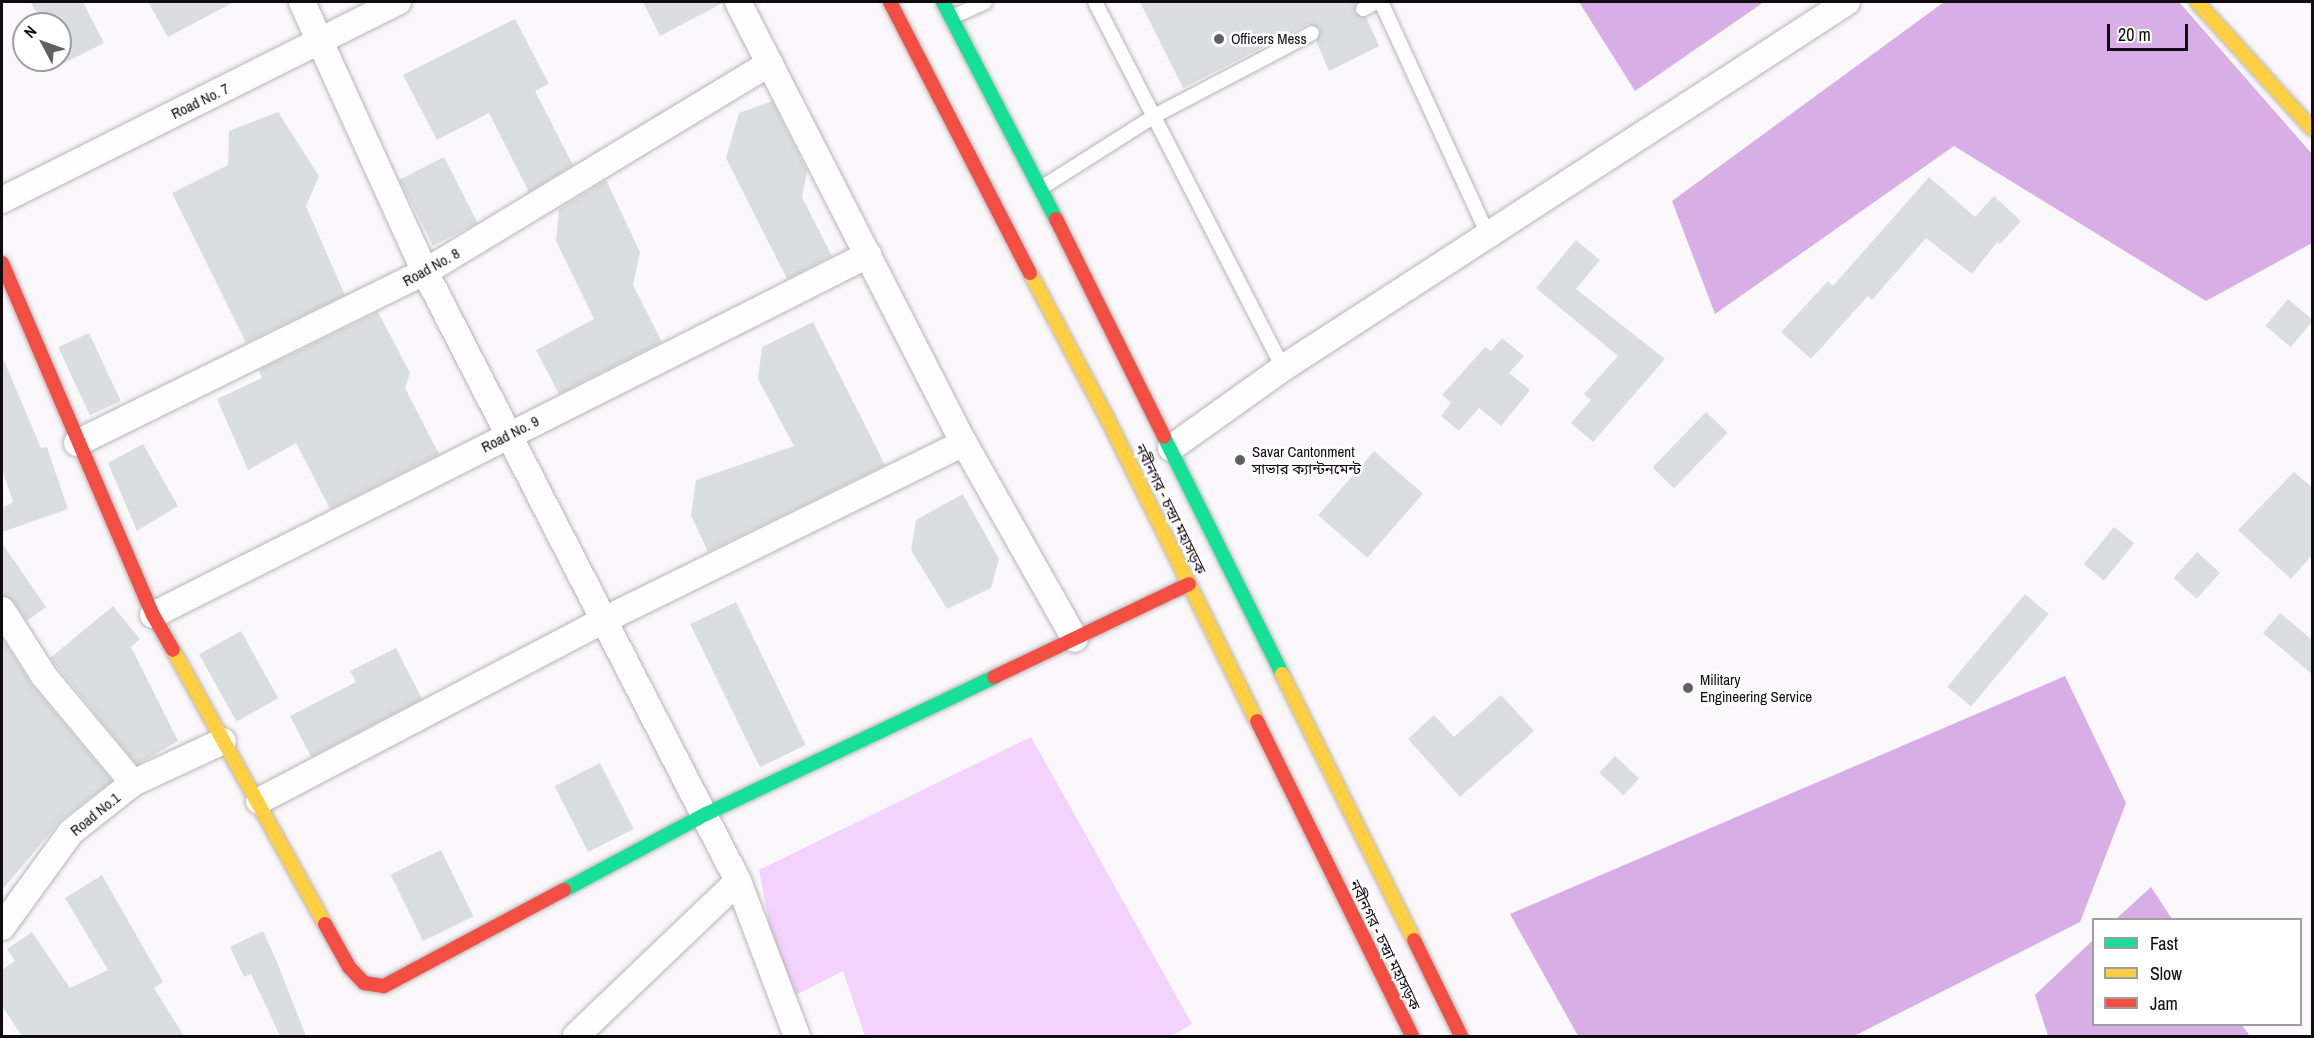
<!DOCTYPE html>
<meta charset="utf-8">
<style>
body{margin:0}
#map{position:relative;width:2314px;height:1038px;overflow:hidden;background:#fbf8fc;font-family:"Archivo Narrow","Noto Sans Bengali",sans-serif}
div>[style]{position:absolute}
.green>*{inset:0;background:#f3d2fd}
.water>*{inset:0;background:#d9aee6}
.building>*{inset:0;background:#dbdedf;transform-origin:0 0}
.roads{filter:drop-shadow(0 0 2px #b7b4b8) drop-shadow(0 0 2px #b7b4b8)}
.lane>*{height:14px;margin:-7px;padding:0 7px;transform-origin:7px;border-radius:7px;background:#fefeff}
.street>*{height:26px;margin:-13px;padding:0 13px;transform-origin:13px;border-radius:13px;background:#fefeff}
.fast>*{height:14px;margin:-7px;padding:0 7px;transform-origin:7px;border-radius:7px;background:#16e098}
.slow>*{height:14px;margin:-7px;padding:0 7px;transform-origin:7px;border-radius:7px;background:#ffcf43}
.jam>*{height:14px;margin:-7px;padding:0 7px;transform-origin:7px;border-radius:7px;background:#f24e42}
.dots>*{width:16px;height:16px;translate:-50% -50%;box-sizing:border-box;border:3px solid #fff;border-radius:50%}
span{translate:-50% -50%;white-space:nowrap;text-align:center;line-height:1.15;-webkit-text-stroke:5px #fff;paint-order:stroke}
.poi-label{font-size:15px;color:#0f0b10}
.left{translate:0 -50%;text-align:left}
.street-label{font-size:15px;color:#0f0b10}
.frame{position:absolute;inset:0;border:3px solid #0f0b10;pointer-events:none}
.legend{position:absolute;left:2092px;top:918px;width:210px;height:108px;box-sizing:border-box;background:#fff;border:2px solid #9f9d9f;margin:0;padding:8px 10px;list-style:none;font-size:18px;color:#0f0b10}
.legend li{display:flex;align-items:center;gap:12px;height:30px}
.legend b{width:30px;border:2px solid #9f9d9f}
.north{position:absolute;left:12px;top:12px;width:60px;height:60px;box-sizing:border-box;background:#fff;border:2px solid #9f9d9f;border-radius:50%;rotate:311deg;font-size:16px;font-weight:700;line-height:24px;text-align:center;color:#0f0b10}
.north::after{content:'';display:block;margin:auto;width:21px;height:27px;background:#625e63;clip-path:polygon(50% 0,100% 100%,50% 72%,0 100%)}
.scale{position:absolute;left:2107px;top:24px;width:81px;height:27px;box-sizing:border-box;border:3px solid #0f0b10;border-top:0;padding-left:8px;font-size:18px;line-height:21px;white-space:nowrap;color:#0f0b10;-webkit-text-stroke:4px #fff;paint-order:stroke}
</style>
<div id="map">
<div class="green">
<div style="clip-path:polygon(1031px 737px,1192px 1024px,1171px 1036px,865px 1036px,843px 971px,784px 1001px,759px 870px)"></div>
</div>
<div class="water">
<div style="clip-path:polygon(1579px 2px,1764px 2px,1635px 91px)"></div>
<div style="clip-path:polygon(1944px 2px,2179px 2px,2312px 154px,2312px 243px,2206px 301px,1954px 146px,1715px 314px,1672px 201px)"></div>
<div style="clip-path:polygon(2065px 676px,2126px 803px,2080px 922px,1854px 1036px,1578px 1036px,1510px 914px)"></div>
<div style="clip-path:polygon(2151px 887px,2172px 919px,2116px 919px)"></div>
<div style="clip-path:polygon(2093px 940px,2094px 1024px,2242px 1025px,2250px 1036px,2048px 1036px,2035px 995px)"></div>
</div>
<div class="building">
<div style="clip-path:polygon(31px 2px,83px 2px,104px 43px,62px 64px,60px 24px,42px 24px)"></div>
<div style="clip-path:polygon(148px 2px,234px 2px,168px 37px)"></div>
<div style="clip-path:polygon(643px 2px,723px 2px,723px 3px,660px 36px)"></div>
<div style="clip-path:polygon(1140px 2px,1358px 2px,1355px 13px,1366px 17px,1379px 46px,1329px 71px,1316px 41px,1320px 29px,1308px 24px,1183px 88px)"></div>
<div style="clip-path:polygon(515px 19px,549px 84px,535px 91px,573px 165px,529px 192px,489px 113px,437px 140px,403px 75px)"></div>
<div style="clip-path:polygon(772px 101px,807px 171px,802px 197px,832px 256px,787px 279px,726px 158px,739px 113px)"></div>
<div style="clip-path:polygon(278px 112px,319px 176px,306px 206px,345px 295px,246px 343px,172px 193px,228px 165px,229px 131px)"></div>
<div style="left:444px;top:157px;width:74px;height:50px;rotate:63deg"></div>
<div style="clip-path:polygon(1929px 177px,1975px 217px,1994px 196px,2021px 221px,2000px 244px,1997px 242px,1972px 274px,1926px 238px,1872px 300px,1868px 296px,1811px 359px,1781px 332px,1828px 281px,1833px 286px)"></div>
<div style="clip-path:polygon(606px 180px,640px 252px,633px 285px,662px 342px,559px 394px,536px 350px,594px 319px,556px 241px,559px 209px)"></div>
<div style="clip-path:polygon(1576px 240px,1600px 260px,1576px 289px,1665px 359px,1593px 442px,1571px 423px,1591px 400px,1584px 394px,1618px 356px,1536px 288px)"></div>
<div style="left:2288px;top:299px;width:33px;height:35px;rotate:40deg"></div>
<div style="clip-path:polygon(378px 312px,410px 373px,405px 388px,439px 454px,330px 509px,296px 443px,248px 470px,217px 399px,262px 378px,259px 370px)"></div>
<div style="clip-path:polygon(813px 322px,885px 465px,708px 552px,691px 515px,696px 480px,794px 446px,758px 379px,762px 347px)"></div>
<div style="left:89px;top:333px;width:75px;height:34px;rotate:65deg"></div>
<div style="clip-path:polygon(1502px 338px,1524px 356px,1509px 373px,1530px 390px,1501px 426px,1479px 408px,1459px 431px,1441px 416px,1451px 403px,1442px 395px,1485px 347px,1491px 351px)"></div>
<div style="clip-path:polygon(2px 356px,41px 448px,47px 447px,68px 509px,2px 532px,2px 508px,13px 502px,2px 469px)"></div>
<div style="left:1706px;top:412px;width:30px;height:77px;rotate:44deg"></div>
<div style="clip-path:polygon(143px 444px,178px 506px,137px 531px,108px 463px)"></div>
<div style="left:1374px;top:451px;width:65px;height:85px;rotate:41deg"></div>
<div style="clip-path:polygon(2294px 472px,2313px 488px,2313px 554px,2291px 579px,2238px 530px)"></div>
<div style="clip-path:polygon(963px 494px,999px 559px,991px 588px,947px 609px,911px 550px,916px 520px)"></div>
<div style="left:2114px;top:527px;width:26px;height:48px;rotate:39deg"></div>
<div style="clip-path:polygon(2px 543px,46px 607px,27px 621px,14px 602px,2px 595px)"></div>
<div style="left:2197px;top:552px;width:31px;height:35px;rotate:42deg"></div>
<div style="left:2025px;top:594px;width:31px;height:121px;rotate:40deg"></div>
<div style="left:736px;top:602px;width:159px;height:51px;rotate:64deg"></div>
<div style="clip-path:polygon(113px 606px,140px 639px,131px 647px,178px 741px,137px 765px,50px 658px)"></div>
<div style="clip-path:polygon(2280px 613px,2313px 641px,2313px 675px,2263px 633px)"></div>
<div style="left:241px;top:631px;width:77px;height:48px;rotate:61deg"></div>
<div style="clip-path:polygon(2px 638px,32px 685px,112px 781px,61px 820px,2px 890px)"></div>
<div style="clip-path:polygon(396px 648px,422px 699px,311px 757px,290px 716px,356px 682px,350px 671px)"></div>
<div style="clip-path:polygon(1501px 695px,1534px 731px,1460px 797px,1408px 739px,1434px 715px,1454px 737px)"></div>
<div style="left:1615px;top:756px;width:33px;height:23px;rotate:43deg"></div>
<div style="left:600px;top:763px;width:74px;height:51px;rotate:63deg"></div>
<div style="left:441px;top:850px;width:74px;height:56px;rotate:64deg"></div>
<div style="clip-path:polygon(102px 875px,163px 982px,154px 988px,184px 1036px,22px 1036px,2px 1006px,2px 970px,15px 961px,7px 949px,32px 932px,70px 988px,108px 970px,65px 898px)"></div>
<div style="clip-path:polygon(263px 931px,277px 962px,306px 1036px,280px 1036px,251px 974px,244px 977px,230px 947px)"></div>
</div>
<div class="roads">
<div class="lane">
<div style="left:1095px;top:2px;width:411px;rotate:62.8deg"></div>
<div style="left:1381px;top:2px;width:256px;rotate:65.3deg"></div>
<div style="left:1363px;top:9px;width:15px;rotate:-28deg"></div>
<div style="left:952px;top:17px;width:36px;rotate:-24deg"></div>
<div style="left:1041px;top:188px;width:136px;rotate:-32.4deg"></div>
<div style="left:1156px;top:115px;width:176px;rotate:-27.7deg"></div>
</div>
<div class="street">
<div style="left:302px;top:2px;width:297px;rotate:65.5deg"></div>
<div style="left:425px;top:272px;width:685px;rotate:62.8deg"></div>
<div style="left:738px;top:881px;width:166px;rotate:69.2deg"></div>
<div style="left:738px;top:2px;width:496px;rotate:62.9deg"></div>
<div style="left:964px;top:443px;width:225px;rotate:60.5deg"></div>
<div style="left:2px;top:200px;width:443px;rotate:-26.6deg"></div>
<div style="left:77px;top:443px;width:388px;rotate:-26.2deg"></div>
<div style="left:425px;top:272px;width:403px;rotate:-31.2deg"></div>
<div style="left:1171px;top:448px;width:138px;rotate:-35.5deg"></div>
<div style="left:1283px;top:368px;width:672px;rotate:-32.98deg"></div>
<div style="left:2px;top:610px;width:78px;rotate:57.5deg"></div>
<div style="left:44px;top:676px;width:139px;rotate:50.2deg"></div>
<div style="left:153px;top:615px;width:801px;rotate:-26.73deg"></div>
<div style="left:259px;top:801px;width:390px;rotate:-27.7deg"></div>
<div style="left:604px;top:620px;width:401px;rotate:-26.2deg"></div>
<div style="left:2px;top:927px;width:117px;rotate:-54deg"></div>
<div style="left:71px;top:832px;width:79px;rotate:-38.3deg"></div>
<div style="left:133px;top:783px;width:99px;rotate:-25deg"></div>
<div style="left:576px;top:1036px;width:224px;rotate:-43.7deg"></div>
</div>
<div class="fast">
<div style="left:943px;top:2px;width:245px;rotate:62.5deg"></div>
<div style="left:1164px;top:437px;width:265px;rotate:63.5deg"></div>
<div style="left:564px;top:890px;width:161px;rotate:-28.2deg"></div>
<div style="left:706px;top:814px;width:319px;rotate:-25.4deg"></div>
</div>
<div class="slow">
<div style="left:2197px;top:2px;width:171px;rotate:47.8deg"></div>
<div style="left:1030px;top:273px;width:162px;rotate:62deg"></div>
<div style="left:1106px;top:416px;width:340px;rotate:63.7deg"></div>
<div style="left:173px;top:650px;width:313px;rotate:61deg"></div>
<div style="left:1282px;top:674px;width:297px;rotate:63.6deg"></div>
</div>
<div class="jam">
<div style="left:890px;top:2px;width:305px;rotate:62.7deg"></div>
<div style="left:1056px;top:219px;width:243px;rotate:63.6deg"></div>
<div style="left:2px;top:263px;width:383px;rotate:66.8deg"></div>
<div style="left:153px;top:615px;width:40px;rotate:60.3deg"></div>
<div style="left:994px;top:677px;width:216px;rotate:-25.5deg"></div>
<div style="left:1257px;top:721px;width:351px;rotate:63.8deg"></div>
<div style="left:325px;top:924px;width:49px;rotate:60.8deg"></div>
<div style="left:349px;top:967px;width:22px;rotate:47deg"></div>
<div style="left:364px;top:983px;width:20px;rotate:9deg"></div>
<div style="left:384px;top:986px;width:204px;rotate:-28.1deg"></div>
<div style="left:1414px;top:940px;width:107px;rotate:63.9deg"></div>
</div>
</div>
<div class="dots">
<div style="left:1219px;top:39px;background:#625e63"></div>
<div style="left:1240px;top:460px;background:#625e63"></div>
<div style="left:1688px;top:688px;background:#625e63"></div>
</div>
<div class="poi-label">
<span class="left" style="left:1231px;top:39px">Officers Mess</span>
<span class="left" style="left:1252px;top:460px">Savar Cantonment<br>সাভার ক্যান্টনমেন্ট</span>
<span class="left" style="left:1700px;top:688px">Military<br>Engineering Service</span>
</div>
<div class="street-label">
<span style="left:200px;top:101px;rotate:-26deg">Road No. 7</span>
<span style="left:431px;top:267px;rotate:-29deg">Road No. 8</span>
<span style="left:510px;top:434px;rotate:-27deg">Road No. 9</span>
<span style="left:1171px;top:509px;rotate:64deg">নবীনগর - চন্দ্রা মহাসড়ক</span>
<span style="left:95px;top:814px;rotate:-39deg">Road No.1</span>
<span style="left:1385px;top:945px;rotate:64deg">নবীনগর - চন্দ্রা মহাসড়ক</span>
</div>
<div class="frame"></div>
<ul class="legend">
<li><b style="height:8px;background:#16e098"></b>Fast</li>
<li><b style="height:8px;background:#ffcf43"></b>Slow</li>
<li><b style="height:8px;background:#f24e42"></b>Jam</li>
</ul>
<div class="north">N</div>
<div class="scale">20 m</div>
</div>
